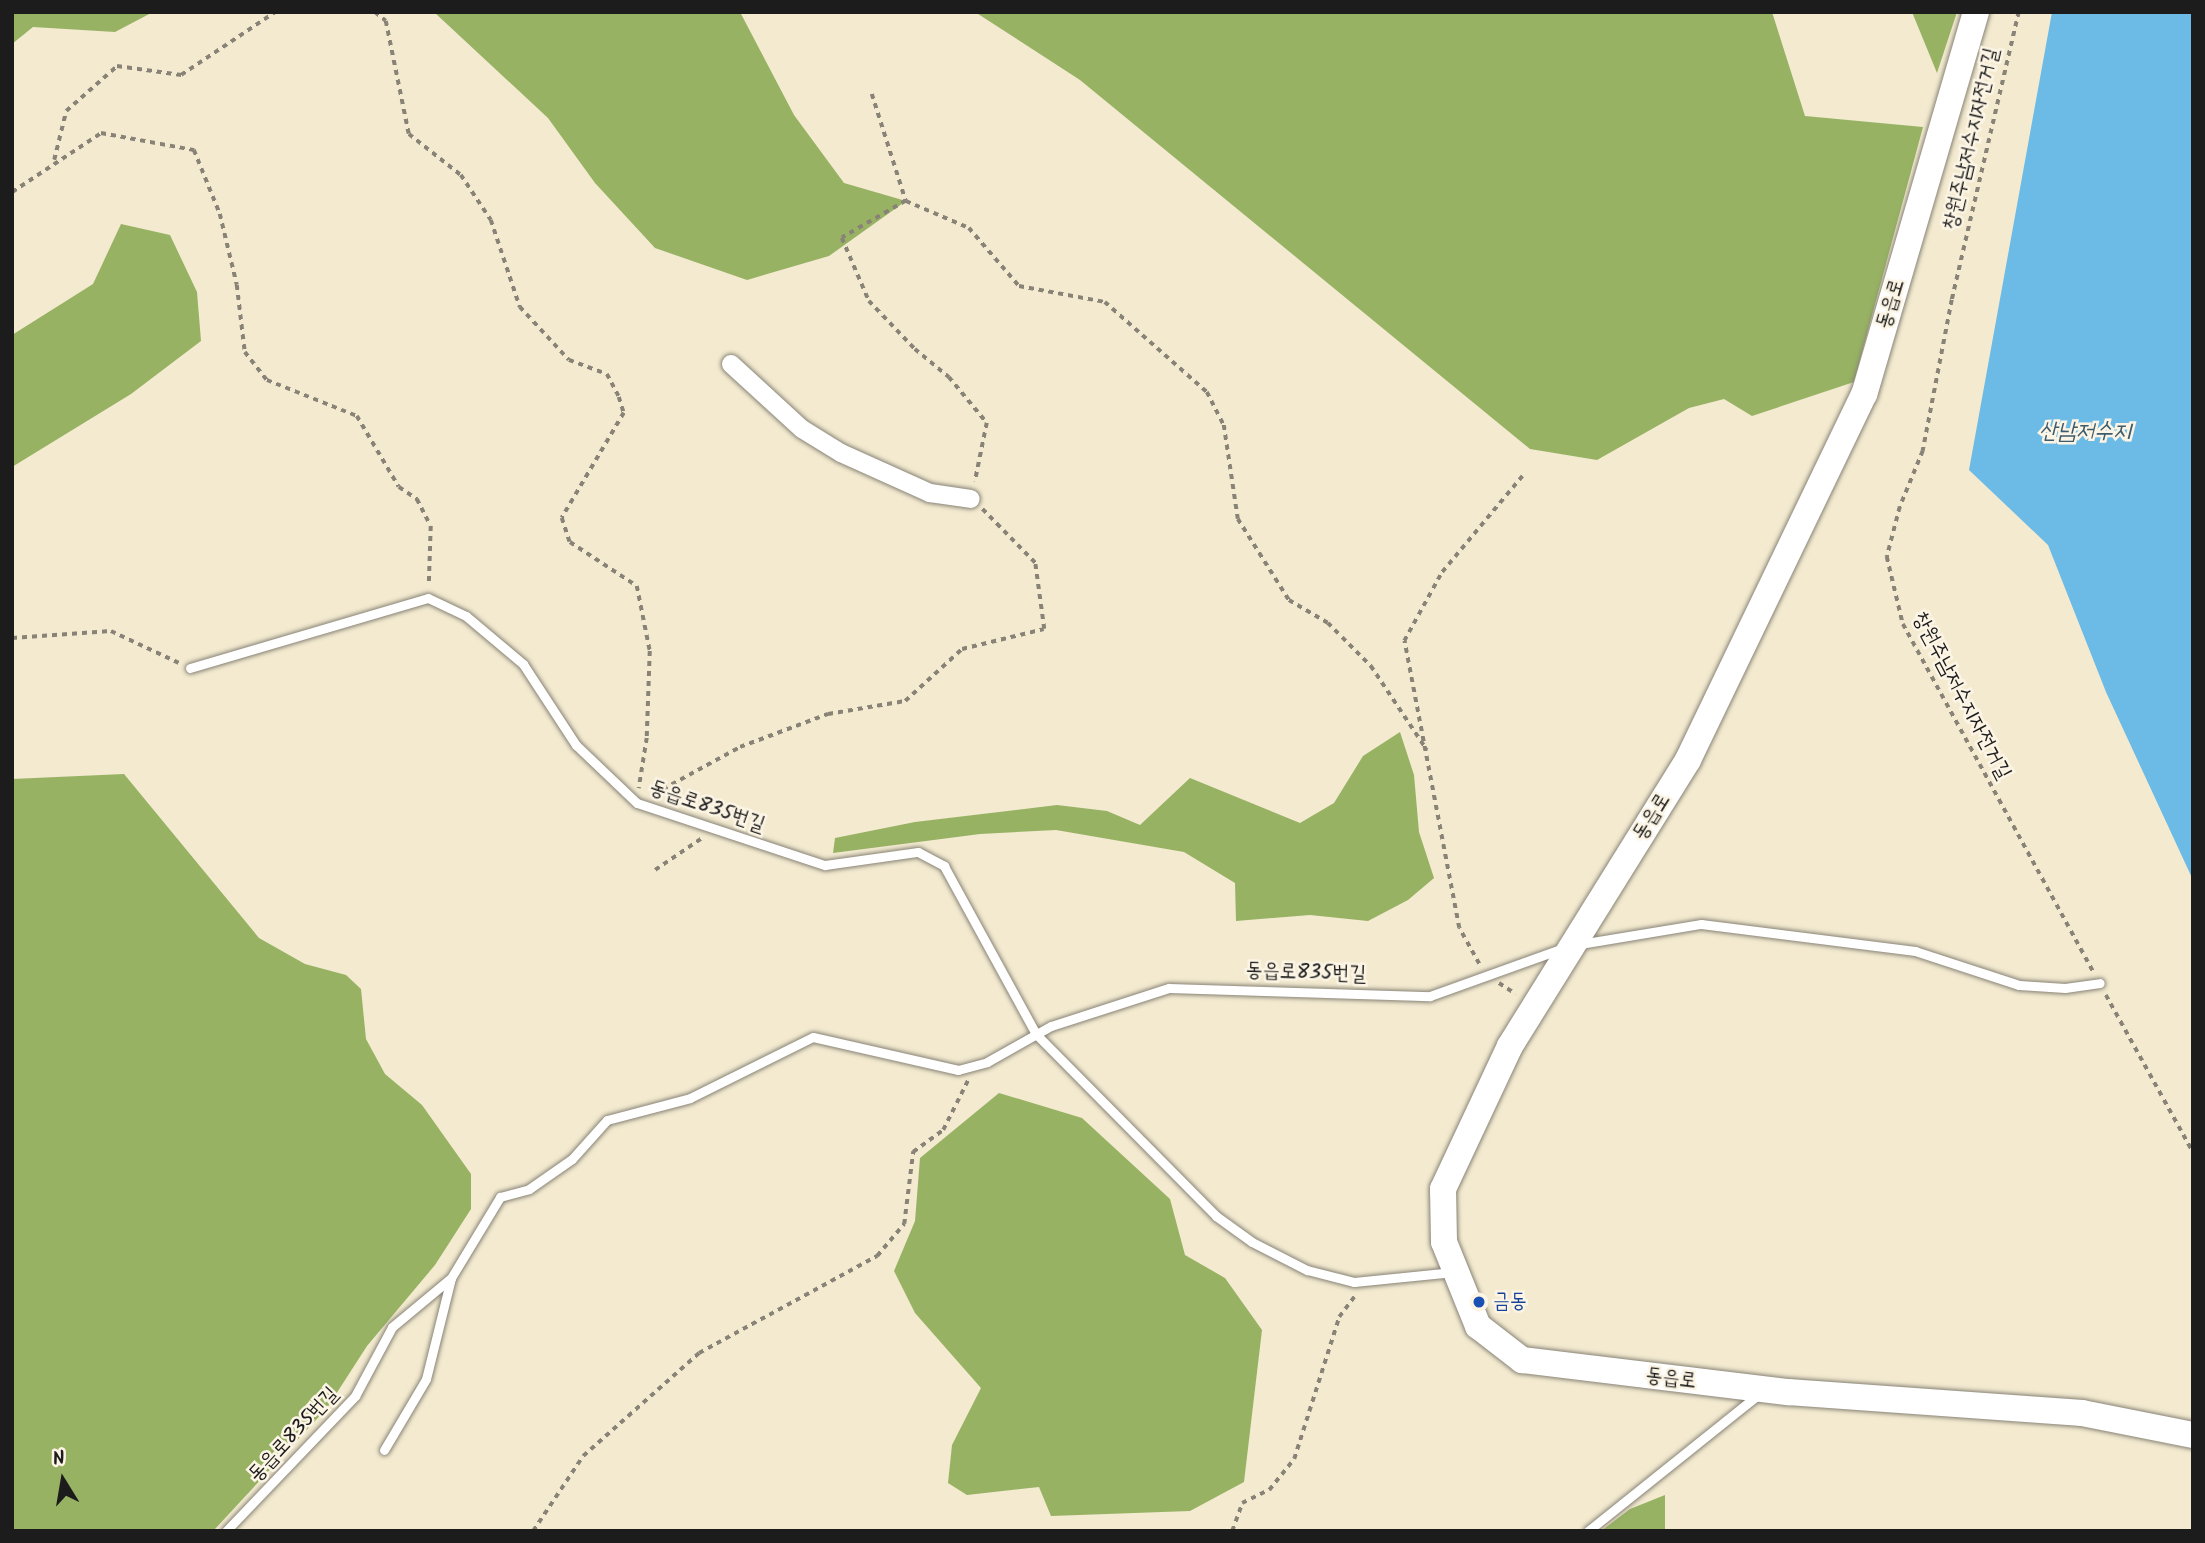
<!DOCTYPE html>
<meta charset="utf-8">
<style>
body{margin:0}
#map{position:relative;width:2205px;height:1543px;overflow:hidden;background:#f3ead0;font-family:Kalam,"Poor Story",sans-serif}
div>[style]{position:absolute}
.forest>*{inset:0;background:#97b263}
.water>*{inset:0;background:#6cbae6}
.path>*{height:3.5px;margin-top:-1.75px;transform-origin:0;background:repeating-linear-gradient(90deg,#888376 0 5px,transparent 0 10px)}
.roads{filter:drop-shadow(0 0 2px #888376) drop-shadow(0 0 2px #888376)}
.lane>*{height:9px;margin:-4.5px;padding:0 4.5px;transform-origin:4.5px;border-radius:4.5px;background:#fff}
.street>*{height:18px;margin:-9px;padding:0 9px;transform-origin:9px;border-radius:9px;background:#fff}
.secondary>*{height:26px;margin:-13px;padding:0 13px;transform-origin:13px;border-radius:13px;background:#fff}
.dots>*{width:19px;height:19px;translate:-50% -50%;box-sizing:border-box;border:4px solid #fcf5e5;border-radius:50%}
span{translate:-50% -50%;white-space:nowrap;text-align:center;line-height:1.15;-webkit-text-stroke:5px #fcf5e5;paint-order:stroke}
.street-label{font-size:21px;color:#1c1c1c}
.transit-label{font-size:21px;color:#164399}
.left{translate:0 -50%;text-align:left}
.water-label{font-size:23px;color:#3c5b6d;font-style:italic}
.frame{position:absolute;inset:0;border:14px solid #1c1c1c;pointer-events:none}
.north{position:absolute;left:28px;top:1445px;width:70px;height:70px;-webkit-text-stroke:5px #fcf5e5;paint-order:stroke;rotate:349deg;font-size:19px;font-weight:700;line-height:28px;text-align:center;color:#1c1c1c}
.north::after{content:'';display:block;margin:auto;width:24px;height:32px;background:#1c1c1c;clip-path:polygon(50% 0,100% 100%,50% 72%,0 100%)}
</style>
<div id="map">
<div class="forest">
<div style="clip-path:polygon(12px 12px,153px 12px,115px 32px,33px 27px,12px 44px)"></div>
<div style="clip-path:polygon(434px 12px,740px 12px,794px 115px,844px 183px,906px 201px,829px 256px,747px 280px,655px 248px,595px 183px,548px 118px)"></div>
<div style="clip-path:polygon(975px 12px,1772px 12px,1805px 116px,1923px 127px,1854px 382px,1752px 416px,1724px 399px,1689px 408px,1597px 460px,1530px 449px,1080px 80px)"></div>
<div style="clip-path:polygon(1912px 12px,1957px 12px,1937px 73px)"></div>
<div style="clip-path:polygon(121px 224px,170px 235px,197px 292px,201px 341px,131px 394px,12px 467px,12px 335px,93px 284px)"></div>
<div style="clip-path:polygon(1400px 732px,1414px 775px,1419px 832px,1434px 878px,1408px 900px,1368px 921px,1310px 915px,1236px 921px,1235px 883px,1184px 852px,1056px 830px,980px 834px,833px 853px,835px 838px,915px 822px,1057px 805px,1107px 811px,1140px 825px,1190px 778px,1300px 823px,1334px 803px,1363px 756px)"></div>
<div style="clip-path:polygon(124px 774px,259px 938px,305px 964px,346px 975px,361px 989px,366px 1039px,385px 1074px,422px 1105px,471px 1174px,471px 1209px,435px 1265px,367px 1346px,327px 1408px,215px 1529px,12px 1531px,12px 779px)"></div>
<div style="clip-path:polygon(999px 1093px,1082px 1118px,1170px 1199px,1185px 1255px,1225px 1278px,1262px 1330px,1244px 1482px,1190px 1511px,1051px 1516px,1039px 1487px,967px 1495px,948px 1483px,952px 1445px,981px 1388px,915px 1313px,894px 1271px,915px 1221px,920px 1158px)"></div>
<div style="clip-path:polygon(1665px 1495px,1665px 1531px,1601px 1531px,1630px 1509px)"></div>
</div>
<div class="water">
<div style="clip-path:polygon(2052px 12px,2193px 12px,2193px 880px,2106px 692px,2048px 545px,1969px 470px)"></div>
</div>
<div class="path">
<div style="left:375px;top:12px;width:14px;rotate:39deg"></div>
<div style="left:386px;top:21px;width:115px;rotate:78.5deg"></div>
<div style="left:409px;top:134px;width:66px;rotate:38.3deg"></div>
<div style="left:461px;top:175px;width:54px;rotate:56.3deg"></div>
<div style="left:491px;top:220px;width:92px;rotate:71.6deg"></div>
<div style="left:520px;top:307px;width:72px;rotate:47.2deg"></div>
<div style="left:569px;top:360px;width:40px;rotate:20.2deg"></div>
<div style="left:607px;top:374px;width:26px;rotate:62deg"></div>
<div style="left:619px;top:397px;width:17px;rotate:73deg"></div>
<div style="left:624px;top:413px;width:122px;rotate:120.6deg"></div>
<div style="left:562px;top:518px;width:25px;rotate:72deg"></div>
<div style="left:570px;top:542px;width:80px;rotate:33.3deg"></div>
<div style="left:637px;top:586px;width:66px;rotate:78.7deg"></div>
<div style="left:650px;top:651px;width:87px;rotate:92deg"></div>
<div style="left:647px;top:738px;width:51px;rotate:99.1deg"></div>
<div style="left:2019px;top:12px;width:296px;rotate:103.1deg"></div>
<div style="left:1952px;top:300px;width:154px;rotate:100.9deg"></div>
<div style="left:1923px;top:451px;width:61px;rotate:112.3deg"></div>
<div style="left:1900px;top:507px;width:52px;rotate:104.6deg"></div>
<div style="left:1887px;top:557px;width:69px;rotate:76.6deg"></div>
<div style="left:1903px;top:624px;width:398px;rotate:61.3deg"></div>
<div style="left:872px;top:94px;width:112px;rotate:72.4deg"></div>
<div style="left:906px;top:201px;width:74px;rotate:150deg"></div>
<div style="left:842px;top:238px;width:69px;rotate:66.8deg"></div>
<div style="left:869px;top:301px;width:66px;rotate:46.2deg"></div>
<div style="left:915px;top:349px;width:44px;rotate:39.5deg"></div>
<div style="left:949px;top:377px;width:60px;rotate:50.4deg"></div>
<div style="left:987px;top:423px;width:60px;rotate:101.5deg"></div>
<div style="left:54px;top:160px;width:50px;rotate:-76.2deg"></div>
<div style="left:66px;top:111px;width:68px;rotate:-41.4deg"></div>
<div style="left:117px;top:66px;width:65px;rotate:8deg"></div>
<div style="left:181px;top:75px;width:113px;rotate:-33.8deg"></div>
<div style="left:12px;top:192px;width:107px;rotate:-33.5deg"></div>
<div style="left:101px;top:133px;width:95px;rotate:10.4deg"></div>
<div style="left:194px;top:150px;width:69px;rotate:67.9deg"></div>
<div style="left:220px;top:214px;width:73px;rotate:76.5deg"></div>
<div style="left:237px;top:285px;width:67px;rotate:83.2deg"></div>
<div style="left:245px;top:352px;width:36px;rotate:52deg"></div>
<div style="left:267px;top:380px;width:97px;rotate:21.8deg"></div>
<div style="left:357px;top:416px;width:82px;rotate:59.4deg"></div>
<div style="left:399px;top:487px;width:22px;rotate:34deg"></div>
<div style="left:417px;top:499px;width:30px;rotate:63deg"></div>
<div style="left:431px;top:526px;width:59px;rotate:91.9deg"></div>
<div style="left:906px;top:201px;width:69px;rotate:23.2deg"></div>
<div style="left:969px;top:228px;width:77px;rotate:49.2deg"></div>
<div style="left:1019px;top:286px;width:87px;rotate:10.5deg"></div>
<div style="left:1105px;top:302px;width:136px;rotate:41.4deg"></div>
<div style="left:1207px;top:392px;width:37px;rotate:63deg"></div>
<div style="left:1224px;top:425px;width:95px;rotate:81.5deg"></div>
<div style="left:1238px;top:519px;width:96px;rotate:57.8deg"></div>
<div style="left:1289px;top:600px;width:45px;rotate:30.5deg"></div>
<div style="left:1328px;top:623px;width:61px;rotate:45deg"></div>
<div style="left:1371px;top:666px;width:101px;rotate:56.3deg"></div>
<div style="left:12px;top:638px;width:99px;rotate:-4deg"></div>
<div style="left:111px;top:631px;width:75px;rotate:25.2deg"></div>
<div style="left:654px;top:794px;width:98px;rotate:-28.7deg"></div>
<div style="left:740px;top:747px;width:94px;rotate:-20.6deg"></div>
<div style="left:828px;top:714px;width:78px;rotate:-9.6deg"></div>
<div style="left:905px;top:701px;width:77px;rotate:-42.4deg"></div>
<div style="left:962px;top:649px;width:84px;rotate:-13.7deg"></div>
<div style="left:1044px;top:629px;width:67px;rotate:-97.8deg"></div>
<div style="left:1035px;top:563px;width:76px;rotate:-134.5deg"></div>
<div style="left:655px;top:870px;width:57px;rotate:-34.2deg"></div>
<div style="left:1479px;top:964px;width:41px;rotate:-119.1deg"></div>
<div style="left:1459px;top:928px;width:292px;rotate:-100.8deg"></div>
<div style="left:1404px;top:641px;width:79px;rotate:-61.2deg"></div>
<div style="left:1442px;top:572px;width:128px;rotate:-50.1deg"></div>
<div style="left:1499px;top:983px;width:20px;rotate:33deg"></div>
<div style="left:2106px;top:995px;width:179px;rotate:61deg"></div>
<div style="left:533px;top:1531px;width:90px;rotate:-56.3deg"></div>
<div style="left:583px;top:1456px;width:155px;rotate:-41.6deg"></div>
<div style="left:699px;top:1353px;width:203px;rotate:-28.6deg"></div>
<div style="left:877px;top:1256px;width:42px;rotate:-49.8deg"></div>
<div style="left:904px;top:1224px;width:73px;rotate:-82.9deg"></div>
<div style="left:913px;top:1152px;width:37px;rotate:-36deg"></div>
<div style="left:943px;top:1130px;width:56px;rotate:-63.4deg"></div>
<div style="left:1232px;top:1531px;width:30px;rotate:-70deg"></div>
<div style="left:1242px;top:1503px;width:30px;rotate:-26deg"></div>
<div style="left:1269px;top:1490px;width:40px;rotate:-51deg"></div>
<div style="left:1294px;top:1459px;width:149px;rotate:-72.4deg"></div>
<div style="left:1339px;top:1317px;width:26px;rotate:-53deg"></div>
</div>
<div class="roads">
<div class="lane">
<div style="left:190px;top:668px;width:248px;rotate:-16.4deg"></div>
<div style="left:428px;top:598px;width:42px;rotate:25.3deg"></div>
<div style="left:466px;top:616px;width:75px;rotate:40.1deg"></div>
<div style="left:523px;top:664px;width:97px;rotate:56.8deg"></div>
<div style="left:576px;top:745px;width:84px;rotate:43.6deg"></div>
<div style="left:637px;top:803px;width:198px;rotate:18.3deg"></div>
<div style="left:825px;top:865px;width:94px;rotate:-8deg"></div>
<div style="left:918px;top:852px;width:30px;rotate:28deg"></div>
<div style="left:944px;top:866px;width:192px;rotate:61.3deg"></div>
<div style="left:1036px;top:1034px;width:256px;rotate:45.3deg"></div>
<div style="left:1216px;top:1216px;width:44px;rotate:35.8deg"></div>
<div style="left:1252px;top:1242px;width:62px;rotate:27deg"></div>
<div style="left:1307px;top:1270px;width:49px;rotate:14.3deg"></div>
<div style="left:1354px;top:1282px;width:100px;rotate:-5.7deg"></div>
<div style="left:1580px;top:944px;width:123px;rotate:-9.4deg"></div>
<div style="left:1701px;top:924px;width:216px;rotate:7.2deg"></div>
<div style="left:1915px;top:951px;width:109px;rotate:18.1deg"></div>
<div style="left:2019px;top:985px;width:46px;rotate:3.7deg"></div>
<div style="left:2065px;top:988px;width:35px;rotate:-8deg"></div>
<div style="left:384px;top:1450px;width:82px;rotate:-59.4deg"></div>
<div style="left:426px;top:1379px;width:104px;rotate:-76.1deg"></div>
<div style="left:226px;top:1531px;width:187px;rotate:-46.3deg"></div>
<div style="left:355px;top:1396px;width:78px;rotate:-61.8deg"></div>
<div style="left:392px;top:1327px;width:77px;rotate:-39.7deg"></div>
<div style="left:451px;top:1278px;width:95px;rotate:-58.8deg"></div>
<div style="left:500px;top:1197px;width:30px;rotate:-15deg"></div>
<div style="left:529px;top:1189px;width:52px;rotate:-34.9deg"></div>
<div style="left:572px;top:1159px;width:52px;rotate:-48.1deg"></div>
<div style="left:607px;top:1120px;width:86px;rotate:-14.8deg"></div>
<div style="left:690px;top:1098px;width:137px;rotate:-26.4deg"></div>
<div style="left:813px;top:1037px;width:149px;rotate:12.8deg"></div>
<div style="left:958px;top:1070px;width:30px;rotate:-15deg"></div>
<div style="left:987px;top:1062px;width:73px;rotate:-29.4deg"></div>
<div style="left:1051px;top:1026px;width:124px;rotate:-17.9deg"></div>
<div style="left:1169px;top:988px;width:261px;rotate:1.8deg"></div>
<div style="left:1430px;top:996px;width:141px;rotate:-19.8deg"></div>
<div style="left:1588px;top:1531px;width:218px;rotate:-38.7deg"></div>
</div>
<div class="street">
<div style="left:731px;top:364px;width:96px;rotate:42.5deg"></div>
<div style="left:802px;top:429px;width:46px;rotate:31.6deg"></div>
<div style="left:841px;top:453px;width:98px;rotate:24.2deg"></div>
<div style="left:930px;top:493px;width:41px;rotate:8.3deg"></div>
</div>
<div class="secondary">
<div style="left:1976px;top:12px;width:398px;rotate:106.3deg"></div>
<div style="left:1864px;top:394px;width:406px;rotate:115.7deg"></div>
<div style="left:1688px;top:760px;width:337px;rotate:121.9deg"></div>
<div style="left:1510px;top:1046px;width:158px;rotate:115.1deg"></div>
<div style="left:1443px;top:1189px;width:53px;rotate:88.9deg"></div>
<div style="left:1444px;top:1242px;width:91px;rotate:68deg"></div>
<div style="left:1478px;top:1326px;width:56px;rotate:37.7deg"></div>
<div style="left:1522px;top:1360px;width:268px;rotate:6.9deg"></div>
<div style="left:1788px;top:1392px;width:295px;rotate:4.1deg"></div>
<div style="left:2082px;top:1413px;width:113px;rotate:11.2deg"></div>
</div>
</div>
<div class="dots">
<div style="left:1479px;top:1302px;background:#1a4fb4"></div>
</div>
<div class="street-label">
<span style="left:1972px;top:139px;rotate:-77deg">창원주남저수지자전거길</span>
<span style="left:1891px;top:304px;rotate:-73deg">동읍로</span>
<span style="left:1961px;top:696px;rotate:62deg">창원주남저수지자전거길</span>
<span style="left:707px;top:807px;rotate:19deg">동읍로835번길</span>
<span style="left:1652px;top:817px;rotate:-58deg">동읍로</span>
<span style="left:1306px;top:973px;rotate:2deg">동읍로835번길</span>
<span style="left:1671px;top:1379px;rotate:7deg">동읍로</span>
<span style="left:294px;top:1435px;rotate:-47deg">동읍로835번길</span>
</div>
<div class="transit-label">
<span class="left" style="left:1493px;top:1302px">금동</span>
</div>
<div class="water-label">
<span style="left:2085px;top:432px">산남저수지</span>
</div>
<div class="frame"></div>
<div class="north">N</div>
</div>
